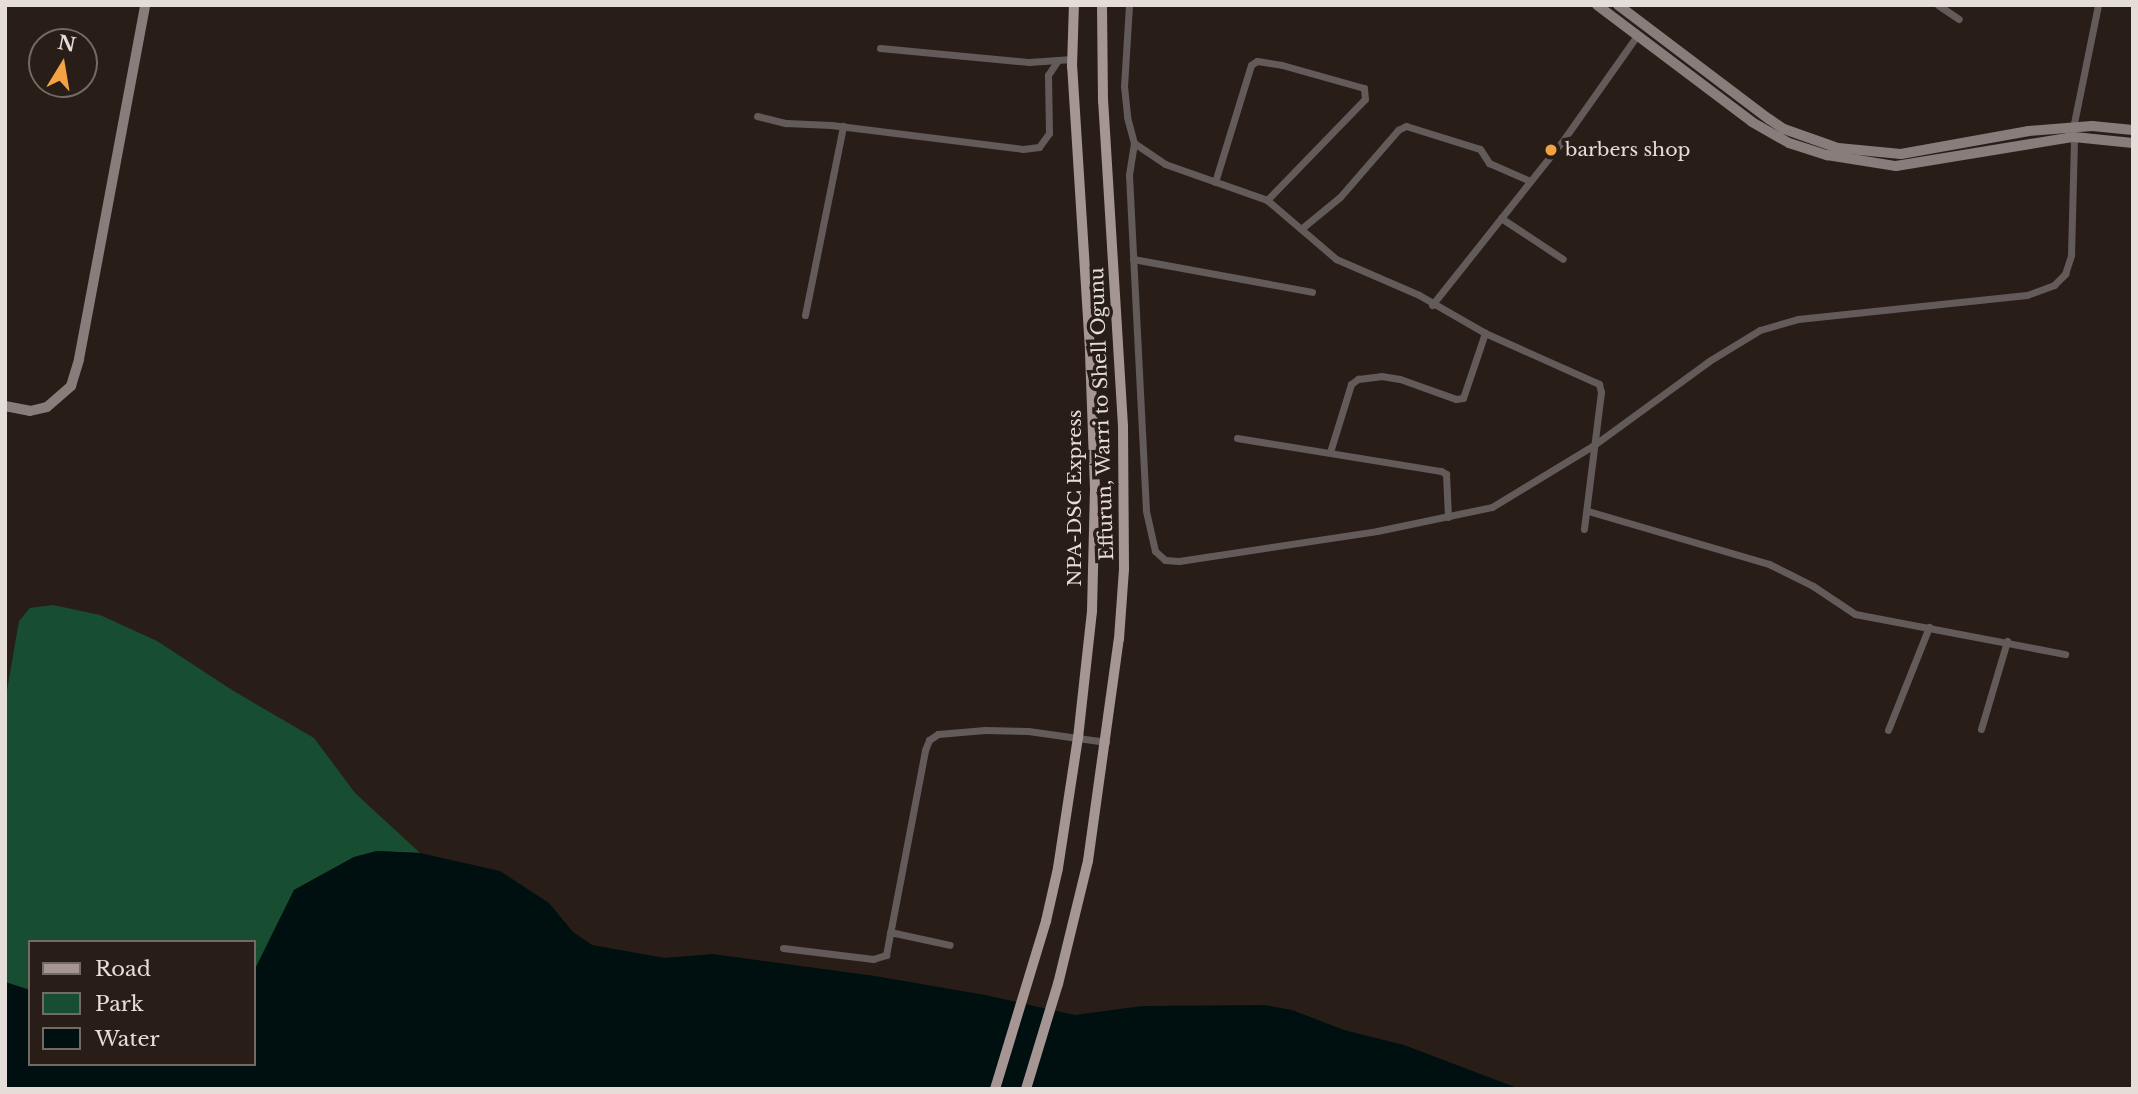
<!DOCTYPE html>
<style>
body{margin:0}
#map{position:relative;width:2138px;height:1094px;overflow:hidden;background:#291e17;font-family:"Libre Baskerville",serif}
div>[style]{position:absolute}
.green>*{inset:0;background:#174e31}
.water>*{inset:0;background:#000f10}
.street>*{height:7px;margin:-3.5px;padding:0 3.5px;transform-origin:3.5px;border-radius:3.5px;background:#625b5a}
.secondary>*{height:10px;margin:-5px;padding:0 5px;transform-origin:5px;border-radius:5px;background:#887d7a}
.primary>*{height:10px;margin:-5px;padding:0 5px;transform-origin:5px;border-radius:5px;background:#a59693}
.dots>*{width:19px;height:19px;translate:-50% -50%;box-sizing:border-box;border:4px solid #291e17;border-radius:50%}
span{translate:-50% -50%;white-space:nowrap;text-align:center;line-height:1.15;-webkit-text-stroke:7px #291e17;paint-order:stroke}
.poi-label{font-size:19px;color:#e5ddd8}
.left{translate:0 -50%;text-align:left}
.street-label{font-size:19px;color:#e5ddd8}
.frame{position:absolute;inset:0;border:7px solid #e5ddd8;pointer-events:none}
.legend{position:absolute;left:28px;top:940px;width:228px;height:126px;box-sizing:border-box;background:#291e17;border:2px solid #746a64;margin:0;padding:9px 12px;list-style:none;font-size:21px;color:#e5ddd8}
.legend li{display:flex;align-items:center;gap:14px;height:35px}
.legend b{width:35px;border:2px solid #746a64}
.north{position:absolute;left:28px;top:28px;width:70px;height:70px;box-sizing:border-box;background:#291e17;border:2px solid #746a64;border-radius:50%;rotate:11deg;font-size:19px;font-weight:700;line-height:28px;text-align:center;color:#e5ddd8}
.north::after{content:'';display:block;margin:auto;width:24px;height:32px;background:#f4a344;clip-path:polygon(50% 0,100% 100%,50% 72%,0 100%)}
</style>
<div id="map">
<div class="green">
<div style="clip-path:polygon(53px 605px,100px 615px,157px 641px,232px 690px,314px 738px,355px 793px,420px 853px,377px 851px,354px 857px,294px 890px,254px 971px,254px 942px,30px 942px,30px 990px,5px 982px,5px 702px,19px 621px,30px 608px)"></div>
</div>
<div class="water">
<div style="clip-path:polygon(377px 851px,420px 853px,500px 871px,549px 903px,573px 932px,592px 945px,665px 958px,712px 954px,875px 976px,985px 995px,1075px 1015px,1142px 1006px,1265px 1005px,1292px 1010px,1344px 1030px,1404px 1045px,1520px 1089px,5px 1087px,5px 982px,30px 990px,30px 1064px,254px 1064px,254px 971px,294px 890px,354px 857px)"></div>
</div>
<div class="street">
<div style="left:1129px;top:5px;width:81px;rotate:93.5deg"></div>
<div style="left:1124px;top:86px;width:31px;rotate:84deg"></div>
<div style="left:1127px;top:117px;width:27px;rotate:75deg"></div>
<div style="left:1134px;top:143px;width:37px;rotate:34deg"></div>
<div style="left:1165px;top:164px;width:108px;rotate:19.4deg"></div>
<div style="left:1267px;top:200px;width:91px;rotate:40.5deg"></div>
<div style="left:1336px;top:259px;width:90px;rotate:23.4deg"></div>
<div style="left:1419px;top:295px;width:76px;rotate:29.9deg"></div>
<div style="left:1485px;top:333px;width:125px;rotate:24.1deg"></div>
<div style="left:1599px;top:384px;width:8px;rotate:76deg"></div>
<div style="left:1601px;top:392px;width:138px;rotate:97.1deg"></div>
<div style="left:1938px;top:5px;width:25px;rotate:34deg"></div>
<div style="left:880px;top:48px;width:150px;rotate:5.4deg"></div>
<div style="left:1029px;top:62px;width:43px;rotate:-4deg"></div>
<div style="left:757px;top:116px;width:30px;rotate:14deg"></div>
<div style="left:786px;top:123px;width:45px;rotate:2.5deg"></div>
<div style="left:831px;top:125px;width:193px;rotate:7.1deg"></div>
<div style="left:1023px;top:149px;width:16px;rotate:-7deg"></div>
<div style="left:1039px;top:147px;width:17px;rotate:-54deg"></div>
<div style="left:1049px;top:133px;width:58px;rotate:-91deg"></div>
<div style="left:1048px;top:75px;width:18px;rotate:-56deg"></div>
<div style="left:2073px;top:128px;width:126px;rotate:-78.5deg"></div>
<div style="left:1134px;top:143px;width:32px;rotate:99deg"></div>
<div style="left:1129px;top:175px;width:336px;rotate:87.1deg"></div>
<div style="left:1146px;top:511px;width:41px;rotate:77.3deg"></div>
<div style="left:1155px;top:551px;width:13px;rotate:42deg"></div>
<div style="left:1165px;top:560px;width:14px;rotate:4deg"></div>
<div style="left:1179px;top:561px;width:200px;rotate:-8.6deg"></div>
<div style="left:1377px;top:531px;width:117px;rotate:-11.8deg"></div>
<div style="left:1492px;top:507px;width:119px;rotate:-31.3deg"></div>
<div style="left:1594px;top:445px;width:142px;rotate:-36.1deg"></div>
<div style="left:1709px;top:361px;width:60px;rotate:-31.3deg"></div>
<div style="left:1760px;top:330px;width:40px;rotate:-16deg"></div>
<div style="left:1798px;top:319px;width:230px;rotate:-6deg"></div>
<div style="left:2027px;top:295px;width:29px;rotate:-20deg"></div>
<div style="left:2054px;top:285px;width:16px;rotate:-45deg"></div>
<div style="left:2065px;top:274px;width:20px;rotate:-72deg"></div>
<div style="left:2071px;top:255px;width:118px;rotate:-88.5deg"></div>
<div style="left:1215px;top:182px;width:122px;rotate:-72.9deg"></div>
<div style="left:1251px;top:65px;width:7px;rotate:-34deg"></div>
<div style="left:1257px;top:61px;width:25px;rotate:9deg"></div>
<div style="left:1282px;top:65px;width:85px;rotate:15.7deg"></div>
<div style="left:1364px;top:88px;width:11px;rotate:85deg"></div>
<div style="left:1365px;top:99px;width:141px;rotate:134.1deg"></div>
<div style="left:1501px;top:218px;width:74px;rotate:33.5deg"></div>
<div style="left:1301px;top:229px;width:50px;rotate:-39.4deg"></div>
<div style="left:1340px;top:197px;width:89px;rotate:-49.1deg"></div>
<div style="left:1398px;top:130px;width:9px;rotate:-27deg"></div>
<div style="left:1406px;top:126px;width:77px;rotate:17.3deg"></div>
<div style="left:1480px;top:149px;width:17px;rotate:57deg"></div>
<div style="left:1489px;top:163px;width:45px;rotate:23.7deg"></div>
<div style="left:1133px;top:259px;width:182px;rotate:10.4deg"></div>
<div style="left:1432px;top:305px;width:212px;rotate:-51.5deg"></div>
<div style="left:1564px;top:139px;width:128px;rotate:-54.8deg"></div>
<div style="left:805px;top:315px;width:193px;rotate:-78.6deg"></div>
<div style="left:1237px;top:438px;width:207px;rotate:9.2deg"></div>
<div style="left:1441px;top:471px;width:6px;rotate:31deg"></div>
<div style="left:1446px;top:474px;width:43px;rotate:87.3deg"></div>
<div style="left:1330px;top:452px;width:71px;rotate:-72.8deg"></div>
<div style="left:1351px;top:384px;width:9px;rotate:-36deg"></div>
<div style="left:1358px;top:379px;width:23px;rotate:-7deg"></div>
<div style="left:1381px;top:376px;width:19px;rotate:9deg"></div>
<div style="left:1400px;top:379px;width:59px;rotate:19.7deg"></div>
<div style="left:1456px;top:399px;width:7px;rotate:-8deg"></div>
<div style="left:1463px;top:398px;width:69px;rotate:-71.3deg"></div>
<div style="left:1588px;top:511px;width:189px;rotate:16.3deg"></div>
<div style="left:1769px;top:564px;width:49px;rotate:26.6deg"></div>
<div style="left:1813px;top:586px;width:50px;rotate:33.7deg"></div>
<div style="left:1855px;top:614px;width:214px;rotate:10.8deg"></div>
<div style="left:1981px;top:729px;width:92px;rotate:-73.5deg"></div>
<div style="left:1888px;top:730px;width:111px;rotate:-68.3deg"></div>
<div style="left:890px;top:932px;width:61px;rotate:12.2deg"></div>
<div style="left:783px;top:948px;width:91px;rotate:7deg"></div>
<div style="left:873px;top:959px;width:14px;rotate:-17deg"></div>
<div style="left:886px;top:955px;width:209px;rotate:-79.2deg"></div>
<div style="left:925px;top:750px;width:11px;rotate:-68deg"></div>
<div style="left:929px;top:740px;width:11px;rotate:-34deg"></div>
<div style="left:938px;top:734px;width:47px;rotate:-4.9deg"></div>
<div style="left:985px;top:730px;width:43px;rotate:1.3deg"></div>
<div style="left:1028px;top:731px;width:79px;rotate:8deg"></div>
</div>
<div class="secondary">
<div style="left:1597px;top:5px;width:194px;rotate:37deg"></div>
<div style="left:1752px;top:122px;width:43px;rotate:29.6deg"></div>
<div style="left:1789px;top:143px;width:40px;rotate:18deg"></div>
<div style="left:1827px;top:155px;width:70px;rotate:9.1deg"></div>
<div style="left:1896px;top:166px;width:180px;rotate:-9.3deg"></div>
<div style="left:2074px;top:137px;width:59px;rotate:5.8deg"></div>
<div style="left:1618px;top:5px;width:189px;rotate:37.1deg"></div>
<div style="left:1769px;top:119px;width:18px;rotate:34deg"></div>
<div style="left:1784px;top:129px;width:57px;rotate:19.4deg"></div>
<div style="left:1838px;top:148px;width:63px;rotate:5.4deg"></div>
<div style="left:1901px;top:154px;width:130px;rotate:-10.2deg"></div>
<div style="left:2029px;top:131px;width:63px;rotate:-4.5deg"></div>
<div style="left:2092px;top:126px;width:41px;rotate:5.6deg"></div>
<div style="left:5px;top:406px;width:25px;rotate:11deg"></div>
<div style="left:30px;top:411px;width:17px;rotate:-13deg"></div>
<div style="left:47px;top:407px;width:32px;rotate:-41deg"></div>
<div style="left:71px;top:386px;width:28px;rotate:-73deg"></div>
<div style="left:79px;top:359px;width:360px;rotate:-79.4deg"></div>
</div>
<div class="primary">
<div style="left:995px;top:1089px;width:176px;rotate:-73.1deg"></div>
<div style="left:1046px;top:921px;width:54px;rotate:-77.2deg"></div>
<div style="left:1058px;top:868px;width:132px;rotate:-81.3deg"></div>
<div style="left:1078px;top:738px;width:128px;rotate:-83.7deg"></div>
<div style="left:1092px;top:611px;width:122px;rotate:-88.6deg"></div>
<div style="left:1095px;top:489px;width:139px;rotate:-92.1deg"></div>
<div style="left:1090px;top:350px;width:284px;rotate:-93.6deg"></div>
<div style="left:1072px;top:67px;width:62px;rotate:-88.2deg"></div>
<div style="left:1026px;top:1089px;width:110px;rotate:-73.1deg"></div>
<div style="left:1058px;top:984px;width:127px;rotate:-76.3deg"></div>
<div style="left:1088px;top:861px;width:224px;rotate:-82.1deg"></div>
<div style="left:1119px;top:639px;width:70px;rotate:-85.9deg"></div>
<div style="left:1124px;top:569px;width:143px;rotate:-90.4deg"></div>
<div style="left:1123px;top:426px;width:326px;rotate:-93.5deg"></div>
<div style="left:1103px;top:101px;width:96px;rotate:-90.6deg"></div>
</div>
<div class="dots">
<div style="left:1551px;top:150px;background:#f4a344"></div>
</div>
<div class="poi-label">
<span class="left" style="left:1565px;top:150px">barbers shop</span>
</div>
<div class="street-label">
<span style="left:1102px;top:414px;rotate:-92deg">Effurun, Warri to Shell Ogunu</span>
<span style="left:1075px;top:498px;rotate:-90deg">NPA-DSC Express</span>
</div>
<div class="frame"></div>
<ul class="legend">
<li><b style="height:9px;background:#a59693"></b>Road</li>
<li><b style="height:19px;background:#174e31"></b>Park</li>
<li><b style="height:19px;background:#000f10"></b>Water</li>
</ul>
<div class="north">N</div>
</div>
